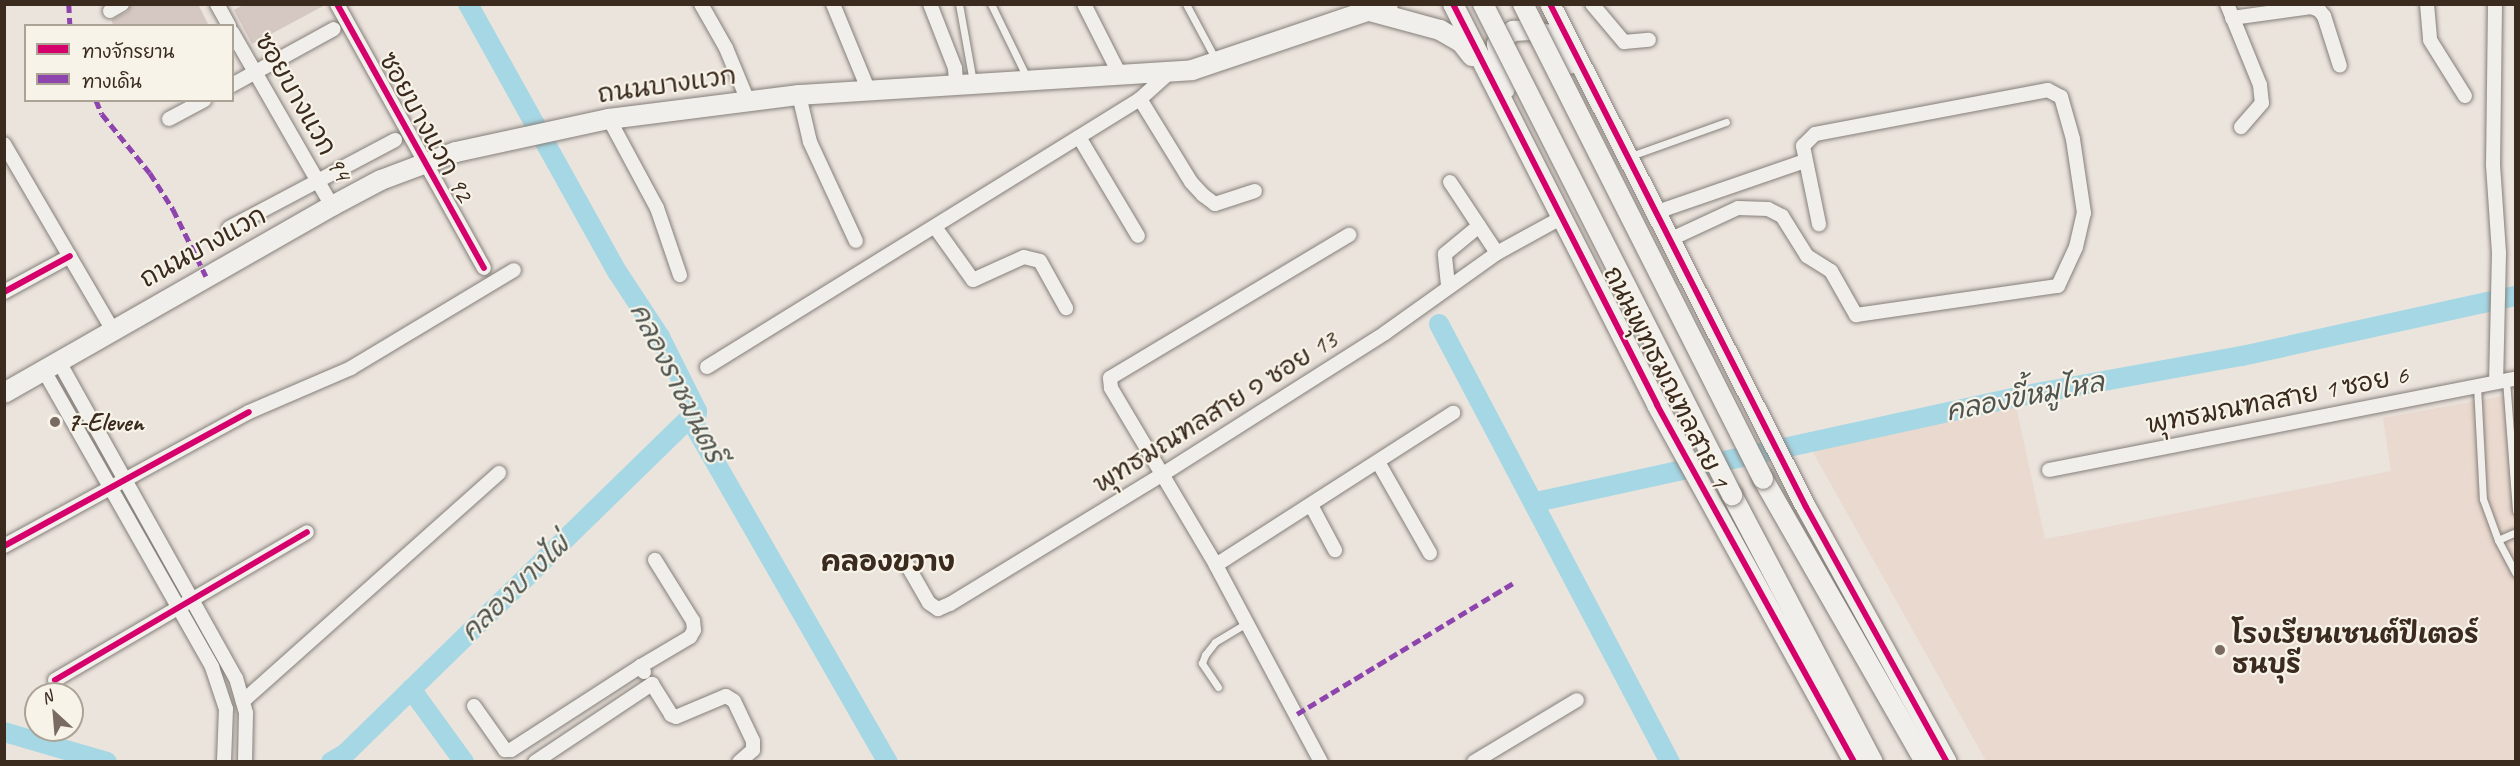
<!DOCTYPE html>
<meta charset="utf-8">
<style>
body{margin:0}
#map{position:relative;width:2520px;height:766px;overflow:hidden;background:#ebe4dd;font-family:Caveat,"Playpen Sans Thai",sans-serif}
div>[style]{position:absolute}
.built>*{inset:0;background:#ead9cf}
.canal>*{height:20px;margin:-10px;padding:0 10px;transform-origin:10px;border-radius:10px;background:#a5d7e4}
.building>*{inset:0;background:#d5c7c1}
.roads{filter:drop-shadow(0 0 2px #857f79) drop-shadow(0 0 2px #857f79)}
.lane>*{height:7px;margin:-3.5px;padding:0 3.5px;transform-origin:3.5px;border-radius:3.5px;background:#f1efeb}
.street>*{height:14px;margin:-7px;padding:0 7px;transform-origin:7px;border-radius:7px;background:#f1efeb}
.secondary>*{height:20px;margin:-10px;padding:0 10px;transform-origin:10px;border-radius:10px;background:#f1efeb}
.bridges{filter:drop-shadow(0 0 2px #857f79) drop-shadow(0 0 2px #857f79)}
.secondary-bridge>*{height:20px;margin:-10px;padding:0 10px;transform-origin:10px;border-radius:10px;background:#f1efeb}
.quiet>*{height:4.5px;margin-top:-2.25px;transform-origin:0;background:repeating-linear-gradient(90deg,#8e44ad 0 9px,transparent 0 13.5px)}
.cycleway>*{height:6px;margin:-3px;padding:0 3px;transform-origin:3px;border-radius:3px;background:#d6006c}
.dots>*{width:16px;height:16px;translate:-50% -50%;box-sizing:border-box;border:3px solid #f7f3e8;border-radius:50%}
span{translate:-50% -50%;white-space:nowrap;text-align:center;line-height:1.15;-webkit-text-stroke:4.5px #f7f3e8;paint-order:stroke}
.street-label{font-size:26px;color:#3b2a1e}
.poi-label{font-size:26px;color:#3b2a1e;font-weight:700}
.left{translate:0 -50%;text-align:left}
.water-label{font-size:27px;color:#4e5450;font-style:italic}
.quarter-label{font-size:28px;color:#3b2a1e;font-weight:700}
.frame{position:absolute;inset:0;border:6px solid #3b2a1e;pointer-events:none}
.legend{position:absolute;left:24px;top:24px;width:210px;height:78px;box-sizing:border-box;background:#f7f3e8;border:2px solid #aca397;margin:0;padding:8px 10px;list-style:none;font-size:18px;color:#3b2a1e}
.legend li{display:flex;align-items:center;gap:12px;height:30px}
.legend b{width:30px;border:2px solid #aca397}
.north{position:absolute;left:24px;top:682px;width:60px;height:60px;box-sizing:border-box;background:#f7f3e8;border:2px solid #aca397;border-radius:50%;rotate:334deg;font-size:16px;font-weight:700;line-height:24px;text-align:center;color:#3b2a1e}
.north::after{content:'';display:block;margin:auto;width:21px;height:27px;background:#796b61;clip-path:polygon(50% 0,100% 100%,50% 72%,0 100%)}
</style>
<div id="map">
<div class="built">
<div style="clip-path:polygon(2515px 394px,2515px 761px,1986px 761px,1810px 447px,2015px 402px,2045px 539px,2391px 471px,2383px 418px)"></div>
</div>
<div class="canal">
<div style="left:468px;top:4px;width:308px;rotate:60.9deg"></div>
<div style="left:618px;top:273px;width:77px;rotate:56.7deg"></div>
<div style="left:660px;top:337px;width:83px;rotate:63.4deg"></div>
<div style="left:697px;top:411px;width:16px;rotate:97deg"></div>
<div style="left:695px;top:427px;width:387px;rotate:60.1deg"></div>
<div style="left:1439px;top:324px;width:495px;rotate:62.2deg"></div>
<div style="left:1536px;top:502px;width:496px;rotate:-12.3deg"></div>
<div style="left:2021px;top:396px;width:225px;rotate:-10.3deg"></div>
<div style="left:2242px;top:356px;width:280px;rotate:-12.4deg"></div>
<div style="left:411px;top:689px;width:90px;rotate:54deg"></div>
<div style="left:4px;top:732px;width:107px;rotate:16.2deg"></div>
<div style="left:331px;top:762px;width:16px;rotate:-30deg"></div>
<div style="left:345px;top:754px;width:491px;rotate:-44.3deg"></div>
</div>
<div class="building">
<div style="clip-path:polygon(131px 4px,198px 4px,209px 26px,114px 26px,111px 20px,127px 12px)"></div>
<div style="clip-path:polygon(245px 4px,327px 4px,252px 44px,234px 10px)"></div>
</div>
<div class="roads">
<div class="lane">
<div style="left:959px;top:4px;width:79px;rotate:79.8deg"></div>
<div style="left:991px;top:4px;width:85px;rotate:64deg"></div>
<div style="left:1186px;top:4px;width:64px;rotate:61.8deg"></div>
<div style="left:1628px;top:157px;width:104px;rotate:-19.7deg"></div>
<div style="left:2506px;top:380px;width:131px;rotate:85.6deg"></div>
<div style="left:2477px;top:386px;width:113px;rotate:87deg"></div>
<div style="left:2483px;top:499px;width:44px;rotate:69.9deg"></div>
<div style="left:2498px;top:540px;width:38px;rotate:62deg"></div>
<div style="left:2498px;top:540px;width:20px;rotate:-24deg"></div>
<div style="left:1218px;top:687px;width:29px;rotate:-124deg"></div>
<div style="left:1202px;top:663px;width:9px;rotate:-69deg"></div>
<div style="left:1205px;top:655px;width:16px;rotate:-52deg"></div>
<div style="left:1215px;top:642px;width:37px;rotate:-31deg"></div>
</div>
<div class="street">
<div style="left:217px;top:4px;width:25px;rotate:61deg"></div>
<div style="left:337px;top:4px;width:302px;rotate:60.9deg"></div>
<div style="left:701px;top:4px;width:51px;rotate:60.4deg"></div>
<div style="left:726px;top:48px;width:57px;rotate:67.5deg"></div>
<div style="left:833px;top:4px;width:92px;rotate:67.6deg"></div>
<div style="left:930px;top:4px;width:69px;rotate:68.7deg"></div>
<div style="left:955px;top:68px;width:16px;rotate:86deg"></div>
<div style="left:1084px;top:4px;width:82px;rotate:63.1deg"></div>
<div style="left:1592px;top:4px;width:50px;rotate:49.9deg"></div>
<div style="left:1624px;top:42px;width:25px;rotate:-5deg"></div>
<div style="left:2227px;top:4px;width:87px;rotate:67.8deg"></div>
<div style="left:2260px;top:85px;width:18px;rotate:84deg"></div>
<div style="left:2262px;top:103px;width:32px;rotate:131deg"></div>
<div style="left:2427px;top:4px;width:36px;rotate:85deg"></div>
<div style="left:2430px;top:40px;width:66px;rotate:58deg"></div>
<div style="left:2495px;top:4px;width:161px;rotate:90.7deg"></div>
<div style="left:2493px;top:165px;width:88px;rotate:86.1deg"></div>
<div style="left:2499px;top:253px;width:129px;rotate:91.3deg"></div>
<div style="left:110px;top:11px;width:14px;rotate:-30deg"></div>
<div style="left:2232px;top:18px;width:80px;rotate:-7.9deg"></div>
<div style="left:2311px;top:7px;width:9px;rotate:21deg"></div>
<div style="left:2319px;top:10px;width:8px;rotate:50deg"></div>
<div style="left:2324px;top:16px;width:52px;rotate:72.3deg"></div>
<div style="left:232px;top:32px;width:201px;rotate:60.1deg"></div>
<div style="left:232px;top:85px;width:116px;rotate:-28.8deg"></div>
<div style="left:799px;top:95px;width:48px;rotate:76.8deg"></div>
<div style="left:810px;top:142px;width:109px;rotate:65.1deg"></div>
<div style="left:1140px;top:99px;width:97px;rotate:58.4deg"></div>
<div style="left:1191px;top:182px;width:18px;rotate:47deg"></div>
<div style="left:1203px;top:195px;width:15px;rotate:37deg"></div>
<div style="left:1215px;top:204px;width:42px;rotate:-18deg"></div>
<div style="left:169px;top:119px;width:40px;rotate:-28deg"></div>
<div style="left:609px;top:119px;width:101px;rotate:61.7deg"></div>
<div style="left:657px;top:208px;width:71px;rotate:71.1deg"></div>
<div style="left:1079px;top:137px;width:115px;rotate:59.2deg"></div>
<div style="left:4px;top:144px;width:214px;rotate:59.7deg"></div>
<div style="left:1450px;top:182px;width:85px;rotate:56.5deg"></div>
<div style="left:1654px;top:213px;width:160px;rotate:-19deg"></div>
<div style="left:935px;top:227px;width:65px;rotate:54.4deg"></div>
<div style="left:973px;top:280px;width:56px;rotate:-24.3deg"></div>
<div style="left:1024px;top:257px;width:16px;rotate:14deg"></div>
<div style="left:1040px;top:261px;width:54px;rotate:61deg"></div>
<div style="left:229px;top:228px;width:188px;rotate:-27.9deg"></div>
<div style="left:1669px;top:240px;width:76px;rotate:-24.9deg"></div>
<div style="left:1738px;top:208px;width:30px;rotate:2deg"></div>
<div style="left:1768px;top:209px;width:16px;rotate:27deg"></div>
<div style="left:1782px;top:216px;width:47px;rotate:58deg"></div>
<div style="left:1807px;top:256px;width:28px;rotate:32deg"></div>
<div style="left:1831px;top:271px;width:51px;rotate:60.4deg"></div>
<div style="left:1856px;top:315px;width:204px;rotate:-8.2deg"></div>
<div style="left:2058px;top:286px;width:43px;rotate:-65.2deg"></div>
<div style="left:2076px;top:247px;width:35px;rotate:-77deg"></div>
<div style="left:2084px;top:213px;width:75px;rotate:-98.5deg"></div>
<div style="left:2073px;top:139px;width:44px;rotate:-105.9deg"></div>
<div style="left:2061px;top:97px;width:15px;rotate:-152deg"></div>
<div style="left:2048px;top:90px;width:237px;rotate:169.3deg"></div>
<div style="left:1815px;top:134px;width:17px;rotate:135deg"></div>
<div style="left:1803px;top:146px;width:80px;rotate:78.4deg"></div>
<div style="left:1448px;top:285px;width:31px;rotate:-96deg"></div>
<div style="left:1445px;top:254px;width:44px;rotate:-39.5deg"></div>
<div style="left:4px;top:292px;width:75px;rotate:-28.6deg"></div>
<div style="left:58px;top:360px;width:364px;rotate:60.8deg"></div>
<div style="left:236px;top:678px;width:36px;rotate:74deg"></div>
<div style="left:246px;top:713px;width:49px;rotate:91.2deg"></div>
<div style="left:707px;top:367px;width:509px;rotate:-31.75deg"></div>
<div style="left:1140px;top:99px;width:39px;rotate:-42deg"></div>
<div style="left:43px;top:369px;width:343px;rotate:60.4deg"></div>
<div style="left:212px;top:667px;width:44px;rotate:71.6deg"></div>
<div style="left:226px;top:709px;width:53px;rotate:92.2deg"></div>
<div style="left:1378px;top:462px;width:105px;rotate:60.3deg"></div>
<div style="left:2049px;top:470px;width:476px;rotate:-11.1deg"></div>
<div style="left:1312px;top:507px;width:49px;rotate:61.9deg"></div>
<div style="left:4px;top:546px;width:279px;rotate:-28.7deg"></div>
<div style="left:249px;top:412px;width:111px;rotate:-23.3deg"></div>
<div style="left:351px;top:368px;width:190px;rotate:-31deg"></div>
<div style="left:906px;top:563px;width:46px;rotate:60.1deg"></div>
<div style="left:929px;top:603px;width:11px;rotate:34deg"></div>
<div style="left:938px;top:609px;width:13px;rotate:-23deg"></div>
<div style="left:950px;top:604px;width:250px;rotate:-31.4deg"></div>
<div style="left:1163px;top:474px;width:263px;rotate:-32.4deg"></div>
<div style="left:1385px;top:333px;width:138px;rotate:-35.5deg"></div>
<div style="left:1497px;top:253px;width:73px;rotate:-28.7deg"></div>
<div style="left:1216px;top:565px;width:282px;rotate:-32.7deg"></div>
<div style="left:644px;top:672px;width:7px;rotate:-117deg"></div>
<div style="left:641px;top:666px;width:57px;rotate:-30.6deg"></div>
<div style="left:690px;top:637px;width:8px;rotate:-60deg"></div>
<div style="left:694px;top:630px;width:9px;rotate:-96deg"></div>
<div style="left:693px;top:621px;width:72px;rotate:-121.9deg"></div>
<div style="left:55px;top:680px;width:292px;rotate:-30.4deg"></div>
<div style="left:243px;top:701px;width:343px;rotate:-41.7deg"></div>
<div style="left:474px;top:706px;width:54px;rotate:54.8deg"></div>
<div style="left:505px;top:750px;width:6px"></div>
<div style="left:511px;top:750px;width:155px;rotate:-32.9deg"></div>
<div style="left:535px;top:762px;width:141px;rotate:-33.7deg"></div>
<div style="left:652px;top:684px;width:36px;rotate:58deg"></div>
<div style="left:671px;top:715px;width:5px;rotate:22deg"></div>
<div style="left:676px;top:717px;width:54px;rotate:-22.8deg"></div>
<div style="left:726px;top:696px;width:9px;rotate:32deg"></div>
<div style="left:734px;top:701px;width:44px;rotate:64.6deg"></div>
<div style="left:753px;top:741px;width:9px;rotate:90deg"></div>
<div style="left:753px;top:750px;width:18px;rotate:139deg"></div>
<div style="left:1321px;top:762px;width:223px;rotate:-118.1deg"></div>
<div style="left:1216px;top:565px;width:206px;rotate:-120.7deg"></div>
<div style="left:1111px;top:388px;width:10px;rotate:-96deg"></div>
<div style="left:1110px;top:378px;width:279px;rotate:-30.9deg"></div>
<div style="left:1474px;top:762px;width:120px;rotate:-31deg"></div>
</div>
<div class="secondary">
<div style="left:1453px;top:4px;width:450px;rotate:63deg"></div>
<div style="left:1657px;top:405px;width:408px;rotate:61.1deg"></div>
<div style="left:1550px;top:4px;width:564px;rotate:63.03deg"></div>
<div style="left:1806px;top:507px;width:291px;rotate:61.1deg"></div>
<div style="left:1370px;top:11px;width:73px;rotate:15.2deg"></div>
<div style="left:1440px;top:30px;width:24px;rotate:30deg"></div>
<div style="left:1461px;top:42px;width:18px;rotate:52deg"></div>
<div style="left:1505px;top:89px;width:46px;rotate:-100.1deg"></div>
<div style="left:1497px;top:44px;width:21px;rotate:-39deg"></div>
<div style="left:1513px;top:31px;width:18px;rotate:-3deg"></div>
<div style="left:1531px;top:30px;width:18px;rotate:16deg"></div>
<div style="left:1548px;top:35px;width:36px;rotate:53deg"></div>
<div style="left:4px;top:393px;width:378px;rotate:-29.7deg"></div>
<div style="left:332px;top:206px;width:55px;rotate:-28deg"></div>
<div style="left:381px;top:180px;width:80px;rotate:-20.5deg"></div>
<div style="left:456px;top:152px;width:157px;rotate:-12.2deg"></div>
<div style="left:609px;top:119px;width:192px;rotate:-7.2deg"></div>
<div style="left:799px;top:95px;width:394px;rotate:-3.6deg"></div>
<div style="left:1192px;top:70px;width:207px;rotate:-18.6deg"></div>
<div style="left:1763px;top:479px;width:326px;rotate:60.2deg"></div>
<div style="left:1732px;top:495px;width:302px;rotate:62.2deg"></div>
</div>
</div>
<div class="bridges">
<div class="secondary-bridge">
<div style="left:1483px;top:4px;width:551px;rotate:63.11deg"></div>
<div style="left:1523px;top:4px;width:532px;rotate:63.19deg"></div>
</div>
</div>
<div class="quiet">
<div style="left:69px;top:4px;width:22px;rotate:87deg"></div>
<div style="left:96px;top:100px;width:15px;rotate:67deg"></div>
<div style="left:102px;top:114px;width:76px;rotate:50.9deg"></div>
<div style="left:150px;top:173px;width:43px;rotate:57.4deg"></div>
<div style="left:173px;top:209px;width:75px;rotate:63.8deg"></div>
<div style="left:1297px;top:714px;width:253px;rotate:-31.2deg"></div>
</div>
<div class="cycleway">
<div style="left:337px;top:4px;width:302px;rotate:60.9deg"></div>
<div style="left:1453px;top:4px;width:450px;rotate:63deg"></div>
<div style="left:1657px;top:405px;width:408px;rotate:61.1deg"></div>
<div style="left:1550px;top:4px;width:564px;rotate:63.03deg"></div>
<div style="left:1806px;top:507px;width:291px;rotate:61.1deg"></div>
<div style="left:4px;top:292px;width:75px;rotate:-28.6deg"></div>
<div style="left:4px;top:546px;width:279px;rotate:-28.7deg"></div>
<div style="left:55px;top:680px;width:292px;rotate:-30.4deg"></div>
</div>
<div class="dots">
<div style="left:55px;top:422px;background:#796b61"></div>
<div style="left:2220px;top:650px;background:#796b61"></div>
</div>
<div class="street-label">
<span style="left:667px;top:85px;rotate:-8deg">ถนนบางแวก</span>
<span style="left:303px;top:107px;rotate:60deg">ซอยบางแวก 94</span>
<span style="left:426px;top:127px;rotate:61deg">ซอยบางแวก 92</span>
<span style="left:203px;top:247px;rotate:-29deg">ถนนบางแวก</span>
<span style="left:1666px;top:377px;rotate:63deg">ถนนพุทธมณฑลสาย 1</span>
<span style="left:2277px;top:400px;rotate:-11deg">พุทธมณฑลสาย 1 ซอย 6</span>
<span style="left:1215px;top:412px;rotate:-32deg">พุทธมณฑลสาย ๑ ซอย 13</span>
</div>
<div class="poi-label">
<span class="left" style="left:67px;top:422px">7-Eleven</span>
<span class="left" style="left:2232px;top:650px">โรงเรียนเซนต์ปีเตอร์<br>ธนบุรี</span>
</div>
<div class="water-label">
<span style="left:677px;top:383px;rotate:63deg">คลองราชมนตรี</span>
<span style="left:2025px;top:397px;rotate:-11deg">คลองขี้หมูไหล</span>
<span style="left:515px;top:588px;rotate:-44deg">คลองบางไผ่</span>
</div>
<div class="quarter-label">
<span style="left:888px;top:562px">คลองขวาง</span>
</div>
<div class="frame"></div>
<ul class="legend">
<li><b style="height:8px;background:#d6006c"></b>ทางจักรยาน</li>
<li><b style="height:8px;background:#8e44ad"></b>ทางเดิน</li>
</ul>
<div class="north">N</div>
</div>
